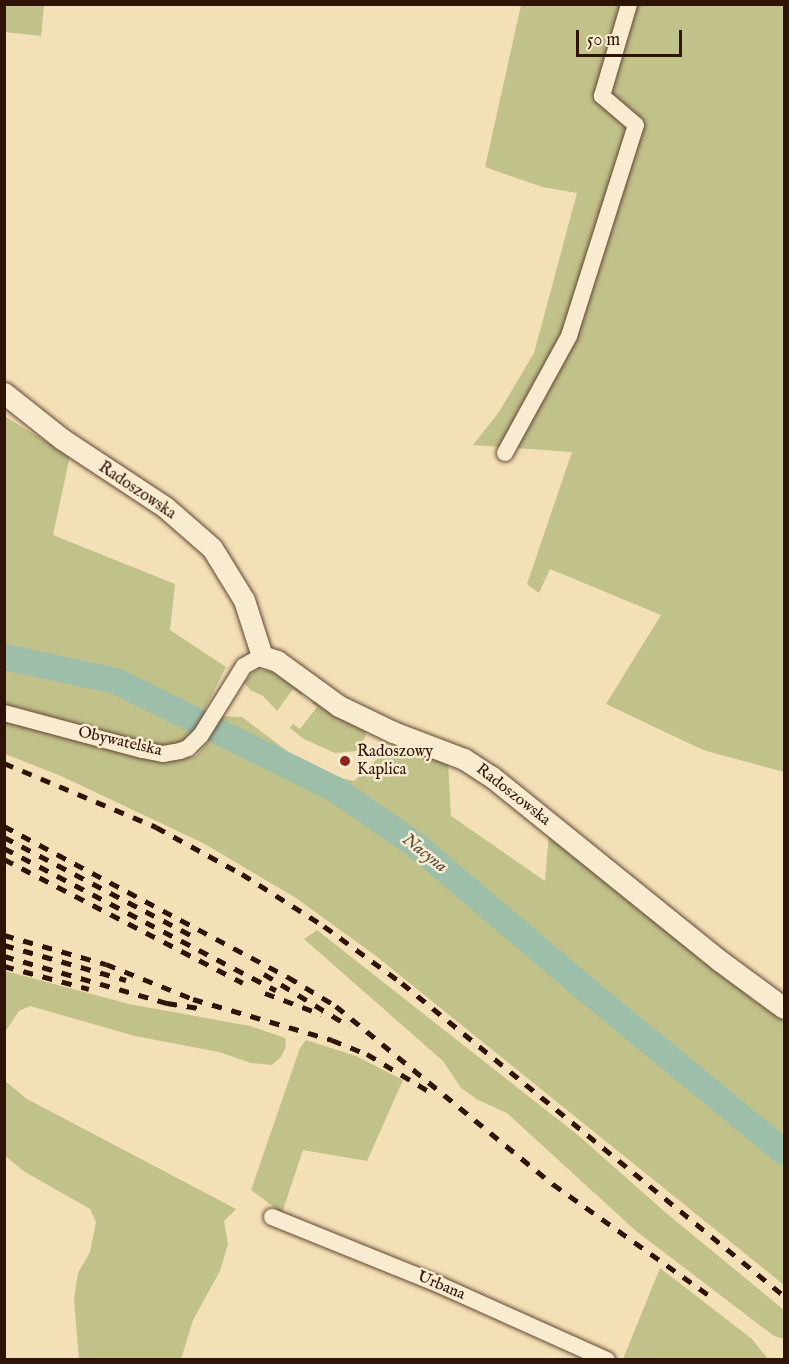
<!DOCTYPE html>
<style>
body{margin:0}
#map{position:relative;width:789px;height:1364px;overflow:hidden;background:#f4e0b6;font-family:"IM FELL English",serif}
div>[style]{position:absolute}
.green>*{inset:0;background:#c1c18a}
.river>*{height:26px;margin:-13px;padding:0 13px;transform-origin:13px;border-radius:13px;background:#9dbea9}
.roads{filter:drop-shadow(0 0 2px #614633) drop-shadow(0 0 2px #614633)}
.minor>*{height:16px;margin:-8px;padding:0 8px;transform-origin:8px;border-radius:8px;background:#f8ebd0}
.tertiary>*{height:21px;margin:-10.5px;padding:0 10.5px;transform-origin:10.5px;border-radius:10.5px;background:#f8ebd0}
.rail>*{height:4.5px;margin-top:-2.25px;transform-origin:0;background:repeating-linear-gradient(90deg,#301307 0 10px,transparent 0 20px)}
.dots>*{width:16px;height:16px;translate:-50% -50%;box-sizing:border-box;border:3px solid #f8ebd0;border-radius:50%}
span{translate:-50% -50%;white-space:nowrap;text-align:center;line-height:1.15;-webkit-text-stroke:5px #f8ebd0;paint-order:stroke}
.street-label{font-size:16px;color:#301307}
.poi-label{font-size:16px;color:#301307}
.left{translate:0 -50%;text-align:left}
.water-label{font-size:18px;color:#564f40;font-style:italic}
.frame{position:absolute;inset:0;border:6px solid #301307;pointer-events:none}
.scale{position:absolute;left:576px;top:30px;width:106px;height:27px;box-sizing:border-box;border:3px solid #301307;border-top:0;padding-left:8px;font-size:18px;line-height:21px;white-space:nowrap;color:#301307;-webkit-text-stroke:4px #f8ebd0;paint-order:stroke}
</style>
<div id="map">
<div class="green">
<div style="clip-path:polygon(5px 4px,44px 5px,41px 36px,5px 32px)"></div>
<div style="clip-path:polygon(521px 5px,784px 5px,784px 772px,703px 750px,606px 704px,661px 615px,550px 569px,539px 593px,527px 584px,572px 452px,473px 445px,499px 412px,534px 353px,577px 193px,542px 187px,485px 167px)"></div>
<div style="clip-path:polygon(4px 416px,70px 456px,53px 535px,175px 584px,170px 630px,226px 667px,200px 719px,117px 678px,5px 654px)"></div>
<div style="clip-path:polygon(4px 667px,112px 686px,195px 728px,184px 740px,170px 749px,5px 704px)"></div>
<div style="clip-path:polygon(256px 670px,280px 672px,303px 691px,301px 695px,293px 689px,277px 711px,263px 696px,250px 690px,244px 682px)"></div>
<div style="clip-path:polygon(316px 698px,363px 727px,366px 735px,357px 751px,335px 753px,304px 739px,290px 728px,293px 724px,300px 729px,317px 707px,312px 703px)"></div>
<div style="clip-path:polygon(218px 716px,242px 717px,291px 754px,336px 777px,354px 781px,388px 749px,405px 749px,448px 761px,451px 816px,545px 881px,549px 834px,752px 999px,784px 1021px,784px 1147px,426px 846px,337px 787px,213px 726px)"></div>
<div style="clip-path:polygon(4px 720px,183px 759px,196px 756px,213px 736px,333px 792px,539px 955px,784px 1159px,784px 1285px,376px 956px,296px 898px,203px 843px,61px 776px,5px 754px)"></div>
<div style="clip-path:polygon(317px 930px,579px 1136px,665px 1212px,784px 1310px,784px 1339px,774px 1336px,636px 1231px,507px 1113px,478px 1100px,461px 1088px,443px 1061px,304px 939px)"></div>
<div style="clip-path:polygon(5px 971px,129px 1004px,250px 1026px,285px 1038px,286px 1046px,281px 1057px,272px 1065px,251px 1063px,219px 1052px,135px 1036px,30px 1006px,19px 1011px,5px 1032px)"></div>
<div style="clip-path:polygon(306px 1040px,356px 1056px,403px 1080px,367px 1161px,303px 1150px,282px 1213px,251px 1190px,300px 1048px)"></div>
<div style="clip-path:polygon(5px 1081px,27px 1099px,236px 1209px,224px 1221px,228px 1244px,220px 1271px,193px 1320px,181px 1359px,79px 1359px,74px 1299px,78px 1273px,90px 1252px,96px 1222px,90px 1209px,25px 1172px,5px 1156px)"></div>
<div style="clip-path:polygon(660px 1268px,752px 1339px,768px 1359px,623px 1359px)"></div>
</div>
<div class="river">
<div style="left:4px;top:657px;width:115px;rotate:12.1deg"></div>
<div style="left:116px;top:681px;width:244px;rotate:26.3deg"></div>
<div style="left:335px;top:789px;width:101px;rotate:34.9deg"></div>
<div style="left:418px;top:847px;width:209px;rotate:40.3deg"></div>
<div style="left:577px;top:982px;width:268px;rotate:39.4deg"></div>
</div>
<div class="roads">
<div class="minor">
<div style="left:505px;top:453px;width:133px;rotate:-61.3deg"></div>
<div style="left:569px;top:336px;width:221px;rotate:-72.4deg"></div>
<div style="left:636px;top:125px;width:45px;rotate:-139.5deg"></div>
<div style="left:602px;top:96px;width:96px;rotate:-73.6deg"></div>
<div style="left:4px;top:713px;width:143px;rotate:15deg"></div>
<div style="left:142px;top:750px;width:21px;rotate:11deg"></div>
<div style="left:163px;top:754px;width:17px;rotate:-10deg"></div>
<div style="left:180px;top:751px;width:9px;rotate:-21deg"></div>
<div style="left:188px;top:748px;width:18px;rotate:-45deg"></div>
<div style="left:201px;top:735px;width:81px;rotate:-58.1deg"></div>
<div style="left:244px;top:666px;width:21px;rotate:-29deg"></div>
<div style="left:272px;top:1217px;width:181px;rotate:22deg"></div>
<div style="left:440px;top:1285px;width:183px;rotate:24.2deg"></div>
</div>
<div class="tertiary">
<div style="left:4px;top:393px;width:74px;rotate:38.4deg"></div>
<div style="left:62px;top:439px;width:123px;rotate:33.4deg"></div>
<div style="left:165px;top:507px;width:62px;rotate:41.1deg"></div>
<div style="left:212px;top:548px;width:61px;rotate:58.4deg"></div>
<div style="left:244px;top:600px;width:59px;rotate:72.2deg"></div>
<div style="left:262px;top:656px;width:16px;rotate:18deg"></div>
<div style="left:277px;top:661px;width:77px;rotate:36deg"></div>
<div style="left:339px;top:706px;width:60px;rotate:25.7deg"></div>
<div style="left:393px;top:732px;width:76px;rotate:20.8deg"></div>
<div style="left:464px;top:759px;width:33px;rotate:33deg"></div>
<div style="left:492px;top:777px;width:293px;rotate:38.9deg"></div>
<div style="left:720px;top:961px;width:79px;rotate:36.3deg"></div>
</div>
</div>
<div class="rail">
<div style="left:4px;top:763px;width:165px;rotate:22.8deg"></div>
<div style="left:156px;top:827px;width:98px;rotate:28.7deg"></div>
<div style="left:242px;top:874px;width:97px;rotate:32.4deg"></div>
<div style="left:324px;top:926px;width:97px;rotate:36.2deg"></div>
<div style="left:402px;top:983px;width:494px;rotate:39.3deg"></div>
<div style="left:4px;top:826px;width:322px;rotate:28deg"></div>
<div style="left:288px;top:977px;width:56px;rotate:31.1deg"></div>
<div style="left:336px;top:1006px;width:281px;rotate:39.4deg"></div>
<div style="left:553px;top:1184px;width:196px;rotate:35.5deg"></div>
<div style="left:4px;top:837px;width:219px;rotate:27.7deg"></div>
<div style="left:4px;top:848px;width:307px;rotate:27.6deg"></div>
<div style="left:4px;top:859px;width:269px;rotate:27.4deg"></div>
<div style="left:4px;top:935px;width:106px;rotate:15.9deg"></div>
<div style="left:106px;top:964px;width:94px;rotate:21.9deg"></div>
<div style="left:193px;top:999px;width:145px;rotate:16.4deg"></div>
<div style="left:332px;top:1040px;width:38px;rotate:22deg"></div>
<div style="left:367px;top:1054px;width:74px;rotate:31.1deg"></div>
<div style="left:4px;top:945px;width:127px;rotate:16deg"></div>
<div style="left:4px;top:956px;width:170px;rotate:16.1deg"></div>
<div style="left:167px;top:1003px;width:37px;rotate:9deg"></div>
<div style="left:4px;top:966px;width:88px;rotate:15.1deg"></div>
<div style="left:264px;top:974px;width:100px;rotate:31.5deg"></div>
<div style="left:265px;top:993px;width:60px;rotate:20.6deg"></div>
</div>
<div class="dots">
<div style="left:345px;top:761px;background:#8f2418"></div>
</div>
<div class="street-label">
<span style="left:137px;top:491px;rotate:34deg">Radoszowska</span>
<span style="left:120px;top:742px;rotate:13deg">Obywatelska</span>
<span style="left:513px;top:795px;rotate:38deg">Radoszowska</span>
<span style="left:441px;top:1286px;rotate:23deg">Urbana</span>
</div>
<div class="poi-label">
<span class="left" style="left:357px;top:761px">Radoszowy<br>Kaplica</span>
</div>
<div class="water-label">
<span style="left:424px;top:854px;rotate:38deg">Nacyna</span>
</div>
<div class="frame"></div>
<div class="scale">50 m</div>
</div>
